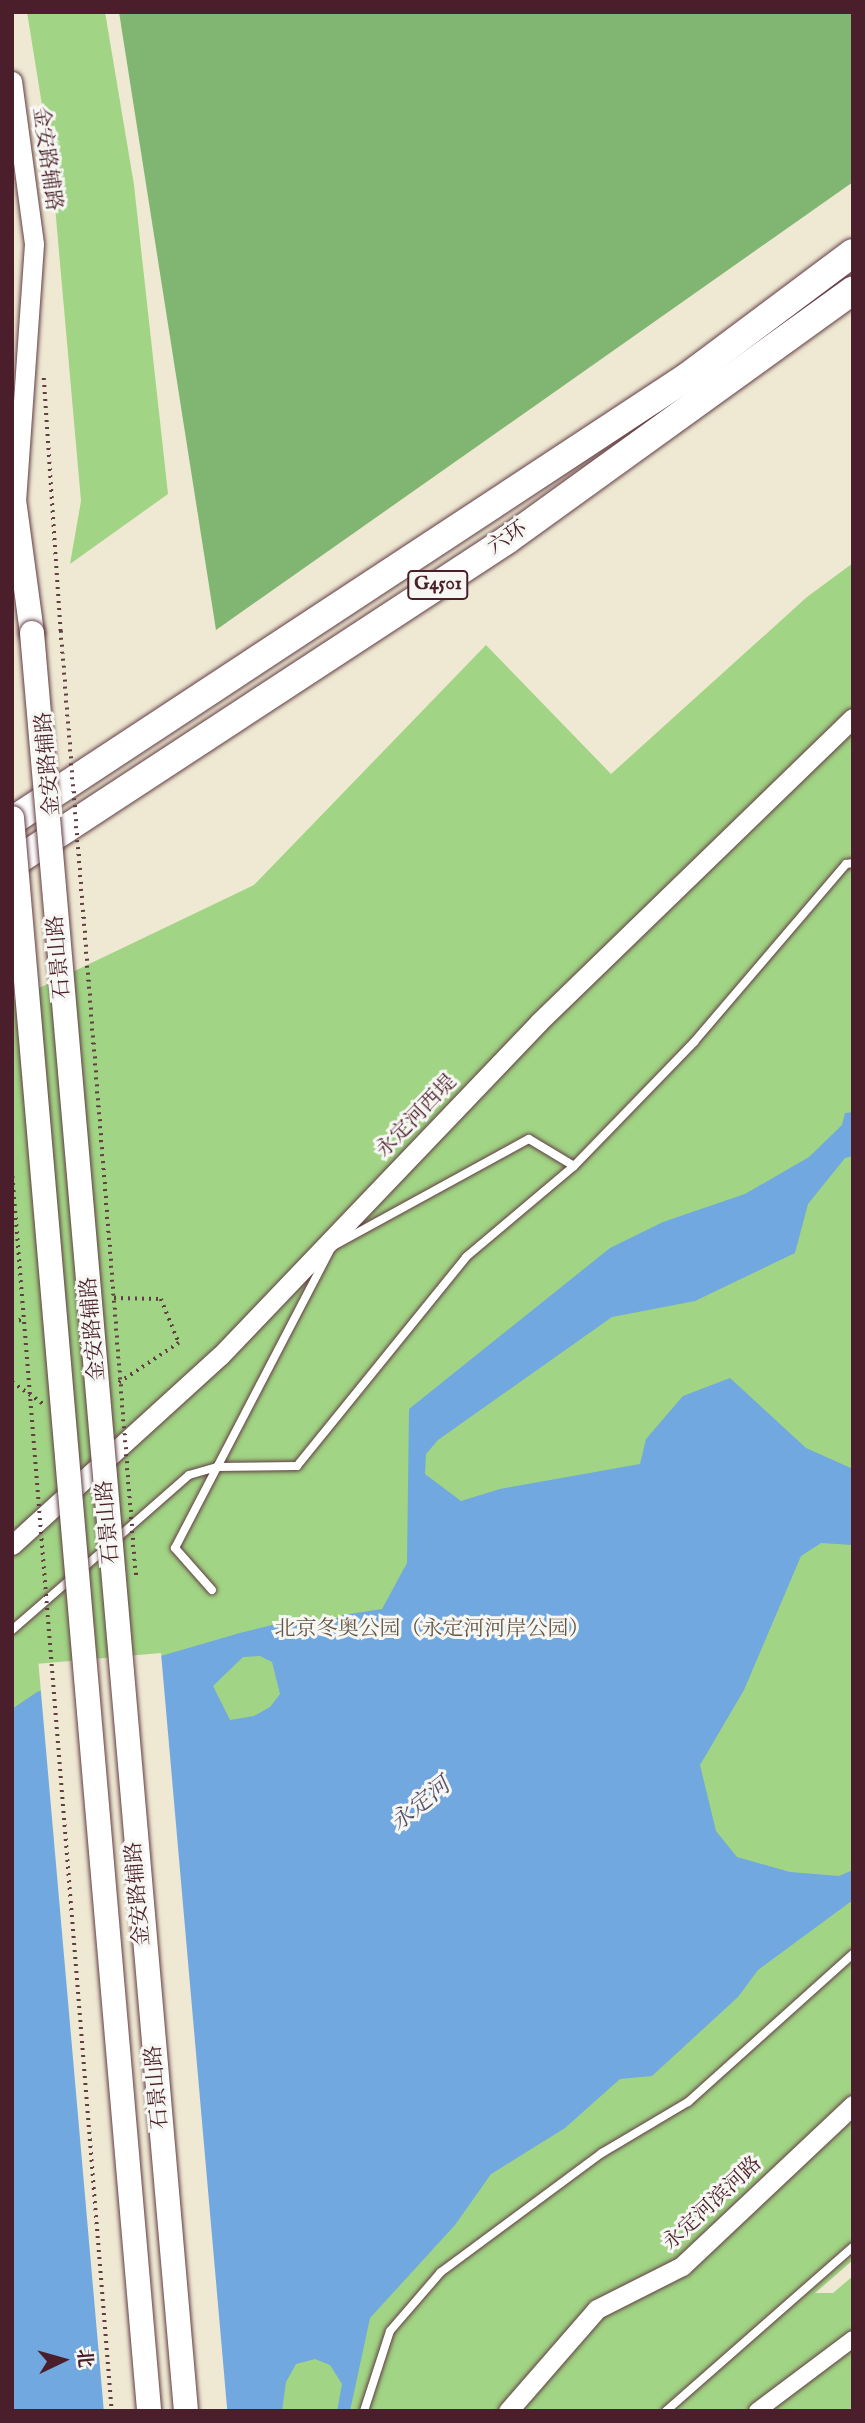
<!DOCTYPE html>
<meta charset="utf-8">
<style>
body{margin:0}
#map{position:relative;width:865px;height:2423px;overflow:hidden;background:#efe9d3;font-family:"IM FELL English","Noto Serif SC",serif}
div>[style]{position:absolute}
.green>*{inset:0;background:#a1d484}
.forest>*{inset:0;background:#80b672}
.water>*{inset:0;background:#70a8df}
.pier>*{inset:0;background:#efe9d3;transform-origin:0 0}
.path>*{height:3.5px;margin-top:-1.75px;transform-origin:0;background:repeating-linear-gradient(90deg,#633d44 0 2px,transparent 0 7px)}
.roads{filter:drop-shadow(0 0 2px #633d44) drop-shadow(0 0 2px #633d44)}
.service>*{height:8px;margin:-4px;padding:0 4px;transform-origin:4px;border-radius:4px;background:#fff}
.minor>*{height:16px;margin:-8px;padding:0 8px;transform-origin:8px;border-radius:8px;background:#fff}
.tertiary>*{height:19px;margin:-9.5px;padding:0 9.5px;transform-origin:9.5px;border-radius:9.5px;background:#fff}
.primary>*{height:24px;margin:-12px;padding:0 12px;transform-origin:12px;border-radius:12px;background:#fff}
.motorway>*{height:28px;margin:-14px;padding:0 14px;transform-origin:14px;border-radius:14px;background:#fff}
.path-bridge>*{height:3.5px;margin-top:-1.75px;transform-origin:0;background:repeating-linear-gradient(90deg,#633d44 0 2px,transparent 0 7px)}
.bridges{filter:drop-shadow(0 0 2px #633d44) drop-shadow(0 0 2px #633d44)}
.primary-bridge>*{height:24px;margin:-12px;padding:0 12px;transform-origin:12px;border-radius:12px;background:#fff}
span{translate:-50% -50%;white-space:nowrap;text-align:center;line-height:1.15;-webkit-text-stroke:6px #f6f6f2;paint-order:stroke}
.shield-label span{padding:2px 5px;background:#f6f6f2;border:2px solid;border-radius:5px;-webkit-text-stroke-width:0}
.shield-label{font-size:19px;color:#4a1f2b;font-weight:700}
.street-label{font-size:21px;color:#4a1f2b}
.park-label{font-size:21px;color:#645546}
.water-label{font-size:23px;color:#574f6a;font-style:italic}
.frame{position:absolute;inset:0;border:14px solid #4a1f2b;pointer-events:none}
.north{position:absolute;left:28px;top:2325px;width:70px;height:70px;-webkit-text-stroke:5px #f6f6f2;paint-order:stroke;rotate:85deg;font-size:19px;font-weight:700;line-height:28px;text-align:center;color:#4a1f2b}
.north::after{content:'';display:block;margin:auto;width:24px;height:32px;background:#4a1f2b;clip-path:polygon(50% 0,100% 100%,50% 72%,0 100%)}
</style>
<div id="map">
<div class="green">
<div style="clip-path:polygon(27px 12px,105px 12px,134px 185px,168px 494px,70px 564px,81px 501px,51px 161px)"></div>
<div style="clip-path:polygon(853px 563px,853px 2260px,815px 2293px,833px 2293px,853px 2276px,853px 2411px,12px 2411px,12px 1001px,254px 885px,486px 645px,611px 774px,807px 597px)"></div>
</div>
<div class="forest">
<div style="clip-path:polygon(119px 12px,853px 12px,853px 182px,216px 630px)"></div>
</div>
<div class="water">
<div style="clip-path:polygon(evenodd,853px 1112px,853px 1156px,845px 1158px,808px 1204px,795px 1253px,695px 1301px,612px 1317px,438px 1440px,426px 1454px,425px 1474px,461px 1501px,500px 1489px,640px 1464px,646px 1439px,683px 1396px,730px 1378px,806px 1448px,853px 1469px,853px 1545px,821px 1543px,801px 1556px,744px 1690px,700px 1765px,716px 1831px,737px 1857px,790px 1872px,839px 1876px,853px 1870px,853px 1900px,758px 1970px,738px 1997px,652px 2076px,620px 2079px,565px 2128px,491px 2174px,455px 2225px,370px 2318px,350px 2411px,337px 2411px,342px 2384px,330px 2365px,315px 2359px,296px 2364px,286px 2382px,282px 2411px,12px 2411px,12px 1709px,37px 1692px,240px 1633px,288px 1621px,316px 1628px,343px 1615px,382px 1609px,407px 1563px,409px 1409px,610px 1248px,663px 1222px,745px 1194px,809px 1157px,842px 1125px,845px 1113px,853px 1112px,260px 1656px,272px 1662px,280px 1694px,270px 1707px,254px 1716px,230px 1720px,213px 1686px,243px 1657px,260px 1656px)"></div>
</div>
<div class="pier">
<div style="left:161px;top:1653px;width:761px;height:123px;rotate:85deg"></div>
</div>
<div class="path">
<div style="left:44px;top:378px;width:254px;rotate:86.2deg"></div>
<div style="left:114px;top:1298px;width:47px;rotate:1.2deg"></div>
<div style="left:161px;top:1299px;width:48px;rotate:67.8deg"></div>
<div style="left:179px;top:1343px;width:76px;rotate:146.3deg"></div>
<div style="left:12px;top:1322px;width:13px;rotate:-13deg"></div>
<div style="left:12px;top:1382px;width:38px;rotate:35deg"></div>
</div>
<div class="roads">
<div class="service">
<div style="left:335px;top:1245px;width:221px;rotate:-28.7deg"></div>
<div style="left:529px;top:1139px;width:52px;rotate:31deg"></div>
<div style="left:116px;top:1539px;width:97px;rotate:-41.2deg"></div>
<div style="left:189px;top:1475px;width:29px;rotate:-16deg"></div>
<div style="left:217px;top:1467px;width:80px;rotate:-0.7deg"></div>
<div style="left:297px;top:1466px;width:269px;rotate:-51deg"></div>
<div style="left:466px;top:1257px;width:141px;rotate:-40.1deg"></div>
<div style="left:574px;top:1166px;width:173px;rotate:-45.9deg"></div>
<div style="left:694px;top:1042px;width:234px;rotate:-49.5deg"></div>
<div style="left:846px;top:864px;width:7px;rotate:-8deg"></div>
<div style="left:82px;top:1569px;width:33px;rotate:-41deg"></div>
<div style="left:212px;top:1590px;width:56px;rotate:-131.4deg"></div>
<div style="left:175px;top:1548px;width:334px;rotate:-62.5deg"></div>
<div style="left:12px;top:1630px;width:81px;rotate:-41deg"></div>
<div style="left:364px;top:2411px;width:84px;rotate:-72deg"></div>
<div style="left:390px;top:2331px;width:78px;rotate:-49.2deg"></div>
<div style="left:441px;top:2272px;width:200px;rotate:-36.5deg"></div>
<div style="left:602px;top:2153px;width:100px;rotate:-30.7deg"></div>
<div style="left:688px;top:2102px;width:222px;rotate:-41.9deg"></div>
<div style="left:666px;top:2411px;width:249px;rotate:-41.3deg"></div>
</div>
<div class="minor">
<div style="left:757px;top:2411px;width:120px;rotate:-36.9deg"></div>
</div>
<div class="tertiary">
<div style="left:12px;top:81px;width:164px;rotate:82.3deg"></div>
<div style="left:34px;top:244px;width:256px;rotate:94deg"></div>
<div style="left:12px;top:1545px;width:281px;rotate:-42.3deg"></div>
<div style="left:220px;top:1356px;width:462px;rotate:-46.3deg"></div>
<div style="left:539px;top:1022px;width:437px;rotate:-44.1deg"></div>
<div style="left:508px;top:2411px;width:135px;rotate:-48.9deg"></div>
<div style="left:597px;top:2309px;width:95px;rotate:-26.8deg"></div>
<div style="left:682px;top:2266px;width:235px;rotate:-43.3deg"></div>
</div>
<div class="primary">
<div style="left:12px;top:485px;width:149px;rotate:82.3deg"></div>
</div>
<div class="motorway">
<div style="left:12px;top:821px;width:808px;rotate:-33.34deg"></div>
<div style="left:687px;top:377px;width:207px;rotate:-36.8deg"></div>
<div style="left:12px;top:864px;width:592px;rotate:-33.21deg"></div>
<div style="left:507px;top:540px;width:427px;rotate:-35.8deg"></div>
</div>
</div>
<div class="path-bridge">
<div style="left:61px;top:631px;width:947px;rotate:85.46deg"></div>
<div style="left:12px;top:1169px;width:1246px;rotate:85.4deg"></div>
</div>
<div class="bridges">
<div class="primary-bridge">
<div style="left:32px;top:633px;width:1785px;rotate:85.05deg"></div>
<div style="left:12px;top:818px;width:1599px;rotate:85.08deg"></div>
</div>
</div>
<div class="shield-label">
<span style="left:438px;top:585px">G4501</span>
</div>
<div class="street-label">
<span style="left:46px;top:159px;rotate:82deg">金安路辅路</span>
<span style="left:508px;top:539px;rotate:-34deg">六环</span>
<span style="left:49px;top:764px;rotate:-95deg">金安路辅路</span>
<span style="left:60px;top:957px;rotate:-95deg">石景山路</span>
<span style="left:417px;top:1117px;rotate:-46deg">永定河西堤</span>
<span style="left:94px;top:1329px;rotate:-95deg">金安路辅路</span>
<span style="left:109px;top:1522px;rotate:-95deg">石景山路</span>
<span style="left:139px;top:1894px;rotate:-95deg">金安路辅路</span>
<span style="left:158px;top:2087px;rotate:-95deg">石景山路</span>
<span style="left:713px;top:2204px;rotate:-43deg">永定河滨河路</span>
</div>
<div class="park-label">
<span style="left:432px;top:1630px">北京冬奥公园（永定河河岸公园）</span>
</div>
<div class="water-label">
<span style="left:421px;top:1805px;rotate:-39deg">永定河</span>
</div>
<div class="frame"></div>
<div class="north">北</div>
</div>
